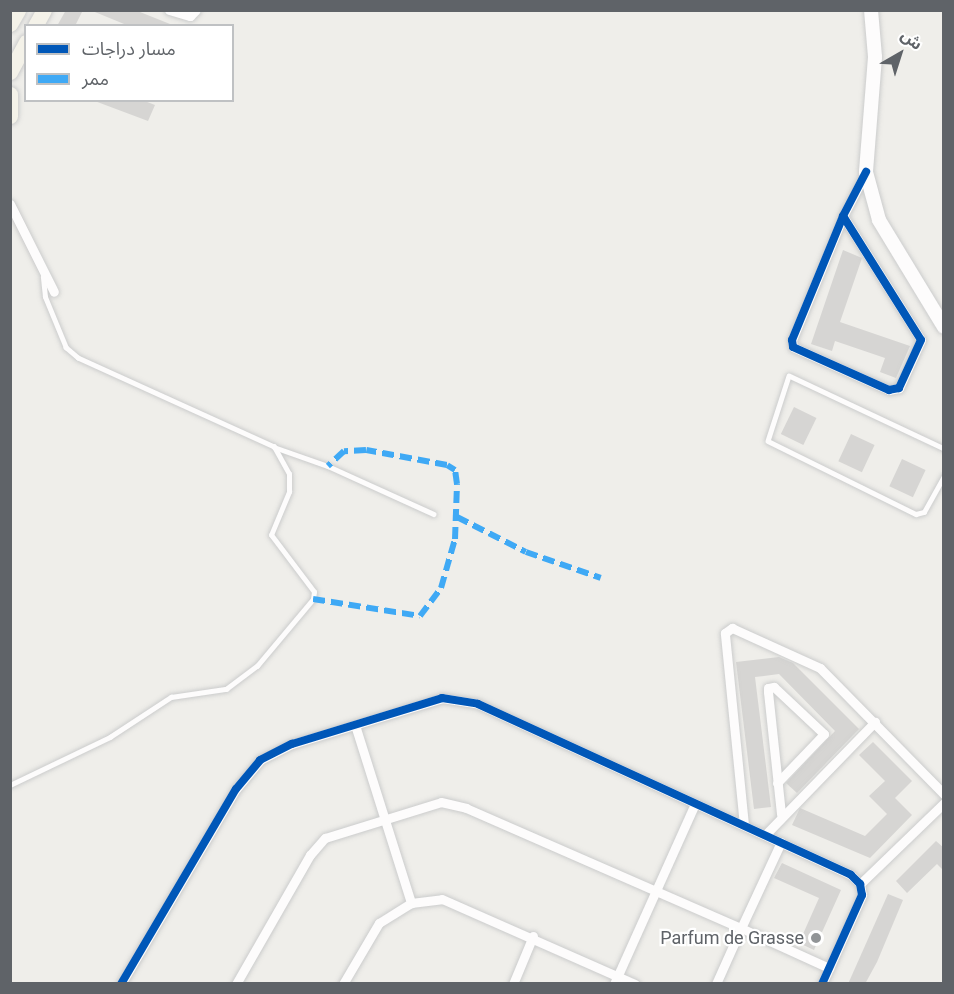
<!DOCTYPE html>
<meta charset="utf-8">
<style>
body{margin:0}
#map{position:relative;width:954px;height:994px;overflow:hidden;background:#efeeea;font-family:Roboto,"Noto Sans Arabic",sans-serif}
div>[style]{position:absolute}
.building>*{inset:0;background:#d6d5d3;transform-origin:0 0}
.roads{filter:drop-shadow(0 0 2px #cbcccc) drop-shadow(0 0 2px #cbcccc)}
.lane>*{height:4.5px;margin:-2.25px;padding:0 2.25px;transform-origin:2.25px;border-radius:2.25px;background:#fdfcfc}
.street>*{height:9px;margin:-4.5px;padding:0 4.5px;transform-origin:4.5px;border-radius:4.5px;background:#fdfcfc}
.secondary>*{height:14px;margin:-7px;padding:0 7px;transform-origin:7px;border-radius:7px;background:#fdfcfc}
.primary>*{height:15px;margin:-7.5px;padding:0 7.5px;transform-origin:7.5px;border-radius:7.5px;background:#f4f2e9}
.quiet>*{height:6px;margin-top:-3px;transform-origin:0;background:repeating-linear-gradient(90deg,#3fa9f5 0 12px,transparent 0 18px)}
.cycleway>*{height:8px;margin:-4px;padding:0 4px;transform-origin:4px;border-radius:4px;background:#0057b8}
.dots>*{width:16px;height:16px;translate:-50% -50%;box-sizing:border-box;border:3px solid #fff;border-radius:50%}
span{translate:-50% -50%;white-space:nowrap;text-align:center;line-height:1.15;-webkit-text-stroke:4.5px #fff;paint-order:stroke}
.poi-label{font-size:18px;color:#5f6368}
.right{translate:-100% -50%;text-align:right}
.frame{position:absolute;inset:0;border:12px solid #5f6368;pointer-events:none}
.legend{position:absolute;left:24px;top:24px;width:210px;height:78px;box-sizing:border-box;background:#fff;border:2px solid #bfc1c3;margin:0;padding:8px 10px;list-style:none;font-size:18px;color:#5f6368}
.legend li{display:flex;align-items:center;gap:12px;height:30px}
.legend b{width:30px;border:2px solid #bfc1c3}
.north{position:absolute;left:870px;top:24px;width:60px;height:60px;-webkit-text-stroke:4px #fff;paint-order:stroke;rotate:39deg;font-size:16px;font-weight:700;line-height:24px;text-align:center;color:#5f6368}
.north::after{content:'';display:block;margin:auto;width:21px;height:27px;background:#5f6368;clip-path:polygon(50% 0,100% 100%,50% 72%,0 100%)}
</style>
<div id="map">
<div class="building">
<div style="clip-path:polygon(66px 10px,83px 10px,75px 26px,57px 26px)"></div>
<div style="clip-path:polygon(90px 10px,135px 10px,175px 26px,129px 26px)"></div>
<div style="clip-path:polygon(92px 100px,142px 100px,155px 105px,148px 121px)"></div>
<div style="clip-path:polygon(843px 250px,862px 258px,840px 322px,910px 346px,896px 378px,880px 372px,885px 358px,835px 341px,832px 351px,811px 344px)"></div>
<div style="left:794px;top:407px;width:25px;height:30px;rotate:26deg"></div>
<div style="left:851px;top:434px;width:26px;height:30px;rotate:25deg"></div>
<div style="left:902px;top:459px;width:26px;height:30px;rotate:25deg"></div>
<div style="clip-path:polygon(779px 657px,793px 663px,859px 729px,797px 793px,786px 783px,835px 731px,779px 674px,755px 677px,771px 807px,754px 809px,736px 662px)"></div>
<div style="clip-path:polygon(873px 742px,912px 781px,895px 798px,912px 815px,870px 858px,792px 825px,800px 808px,865px 836px,887px 814px,869px 796px,885px 781px,859px 755px)"></div>
<div style="clip-path:polygon(936px 841px,944px 848px,944px 871px,937px 864px,907px 893px,896px 881px)"></div>
<div style="clip-path:polygon(782px 863px,841px 890px,814px 950px,799px 943px,819px 898px,774px 878px)"></div>
<div style="clip-path:polygon(888px 894px,903px 900px,877px 962px,865px 984px,848px 984px)"></div>
</div>
<div class="roads">
<div class="lane">
<div style="left:274px;top:447px;width:57px;rotate:19.4deg"></div>
<div style="left:328px;top:466px;width:116px;rotate:24.4deg"></div>
<div style="left:944px;top:449px;width:171px;rotate:-154.8deg"></div>
<div style="left:789px;top:376px;width:68px;rotate:107.9deg"></div>
<div style="left:768px;top:441px;width:165px;rotate:26.3deg"></div>
<div style="left:916px;top:514px;width:8px;rotate:-14deg"></div>
<div style="left:924px;top:512px;width:41px;rotate:-60.9deg"></div>
<div style="left:10px;top:785px;width:111px;rotate:-25.6deg"></div>
<div style="left:110px;top:737px;width:73px;rotate:-33.3deg"></div>
<div style="left:171px;top:697px;width:56px;rotate:-8.3deg"></div>
<div style="left:226px;top:689px;width:39px;rotate:-37deg"></div>
<div style="left:257px;top:666px;width:87px;rotate:-50.1deg"></div>
<div style="left:313px;top:599px;width:7px;rotate:-82deg"></div>
<div style="left:314px;top:592px;width:71px;rotate:-127deg"></div>
<div style="left:271px;top:535px;width:47px;rotate:-67.3deg"></div>
<div style="left:289px;top:492px;width:18px;rotate:-90deg"></div>
<div style="left:289px;top:474px;width:31px;rotate:-119deg"></div>
<div style="left:274px;top:447px;width:215px;rotate:-155.6deg"></div>
<div style="left:78px;top:358px;width:16px;rotate:-140deg"></div>
<div style="left:66px;top:348px;width:55px;rotate:-112.4deg"></div>
<div style="left:45px;top:297px;width:20px;rotate:-96deg"></div>
</div>
<div class="street">
<div style="left:169px;top:10px;width:22px;rotate:16deg"></div>
<div style="left:190px;top:16px;width:8px;rotate:-45deg"></div>
<div style="left:10px;top:204px;width:98px;rotate:63.4deg"></div>
<div style="left:843px;top:216px;width:146px;rotate:57.8deg"></div>
<div style="left:921px;top:340px;width:53px;rotate:114.6deg"></div>
<div style="left:899px;top:388px;width:10px;rotate:169deg"></div>
<div style="left:889px;top:390px;width:105px;rotate:-155.9deg"></div>
<div style="left:793px;top:347px;width:7px;rotate:-98deg"></div>
<div style="left:792px;top:340px;width:134px;rotate:-67.6deg"></div>
<div style="left:843px;top:216px;width:50px;rotate:-62.4deg"></div>
<div style="left:355px;top:725px;width:187px;rotate:72.5deg"></div>
<div style="left:777px;top:783px;width:68px;rotate:-46.2deg"></div>
<div style="left:824px;top:734px;width:69px;rotate:-136.8deg"></div>
<div style="left:774px;top:687px;width:6px;rotate:171deg"></div>
<div style="left:768px;top:688px;width:4px;rotate:90deg"></div>
<div style="left:768px;top:692px;width:123px;rotate:83.9deg"></div>
<div style="left:744px;top:825px;width:193px;rotate:-95.7deg"></div>
<div style="left:725px;top:633px;width:9px;rotate:-36deg"></div>
<div style="left:732px;top:628px;width:97px;rotate:24.4deg"></div>
<div style="left:820px;top:668px;width:177px;rotate:45.5deg"></div>
<div style="left:765px;top:835px;width:158px;rotate:-45.8deg"></div>
<div style="left:781px;top:842px;width:95px;rotate:114.9deg"></div>
<div style="left:741px;top:928px;width:97px;rotate:24.4deg"></div>
<div style="left:860px;top:884px;width:117px;rotate:-44deg"></div>
<div style="left:121px;top:984px;width:226px;rotate:-59.5deg"></div>
<div style="left:236px;top:789px;width:38px;rotate:-50deg"></div>
<div style="left:260px;top:760px;width:36px;rotate:-27deg"></div>
<div style="left:292px;top:744px;width:157px;rotate:-17deg"></div>
<div style="left:442px;top:698px;width:36px;rotate:9deg"></div>
<div style="left:478px;top:704px;width:410px;rotate:24.6deg"></div>
<div style="left:851px;top:875px;width:13px;rotate:45deg"></div>
<div style="left:860px;top:884px;width:11px;rotate:80deg"></div>
<div style="left:862px;top:895px;width:98px;rotate:114.2deg"></div>
<div style="left:236px;top:984px;width:149px;rotate:-60.2deg"></div>
<div style="left:310px;top:855px;width:23px;rotate:-49deg"></div>
<div style="left:325px;top:838px;width:121px;rotate:-17.2deg"></div>
<div style="left:441px;top:802px;width:26px;rotate:13deg"></div>
<div style="left:466px;top:808px;width:300px;rotate:23.6deg"></div>
<div style="left:741px;top:928px;width:61px;rotate:114.1deg"></div>
<div style="left:343px;top:984px;width:71px;rotate:-59.5deg"></div>
<div style="left:379px;top:923px;width:38px;rotate:-32deg"></div>
<div style="left:411px;top:903px;width:31px;rotate:-7deg"></div>
<div style="left:442px;top:899px;width:211px;rotate:23.8deg"></div>
<div style="left:513px;top:984px;width:52px;rotate:-67.4deg"></div>
<div style="left:614px;top:984px;width:197px;rotate:-65.8deg"></div>
</div>
<div class="secondary">
<div style="left:871px;top:10px;width:47px;rotate:85.1deg"></div>
<div style="left:875px;top:57px;width:115px;rotate:94.5deg"></div>
<div style="left:866px;top:172px;width:50px;rotate:74.8deg"></div>
<div style="left:879px;top:220px;width:125px;rotate:58.7deg"></div>
</div>
<div class="primary">
<div style="left:10px;top:24px;width:16px;rotate:-60deg"></div>
<div style="left:35px;top:26px;width:18px;rotate:-61deg"></div>
<div style="left:10px;top:72px;width:34px;rotate:-62deg"></div>
<div style="left:10px;top:94px;width:22px;rotate:90deg"></div>
</div>
</div>
<div class="quiet">
<div style="left:457px;top:517px;width:77px;rotate:26.9deg"></div>
<div style="left:526px;top:552px;width:79px;rotate:19.1deg"></div>
<div style="left:313px;top:599px;width:108px;rotate:9deg"></div>
<div style="left:420px;top:616px;width:35px;rotate:-53deg"></div>
<div style="left:441px;top:588px;width:51px;rotate:-74.1deg"></div>
<div style="left:455px;top:539px;width:55px;rotate:-87.9deg"></div>
<div style="left:457px;top:484px;width:14px;rotate:-98deg"></div>
<div style="left:455px;top:470px;width:9px;rotate:-148deg"></div>
<div style="left:447px;top:465px;width:82px;rotate:-169.5deg"></div>
<div style="left:366px;top:450px;width:22px;rotate:177deg"></div>
<div style="left:344px;top:451px;width:22px;rotate:137deg"></div>
</div>
<div class="cycleway">
<div style="left:843px;top:216px;width:146px;rotate:57.8deg"></div>
<div style="left:921px;top:340px;width:53px;rotate:114.6deg"></div>
<div style="left:899px;top:388px;width:10px;rotate:169deg"></div>
<div style="left:889px;top:390px;width:105px;rotate:-155.9deg"></div>
<div style="left:793px;top:347px;width:7px;rotate:-98deg"></div>
<div style="left:792px;top:340px;width:134px;rotate:-67.6deg"></div>
<div style="left:843px;top:216px;width:50px;rotate:-62.4deg"></div>
<div style="left:121px;top:984px;width:226px;rotate:-59.5deg"></div>
<div style="left:236px;top:789px;width:38px;rotate:-50deg"></div>
<div style="left:260px;top:760px;width:36px;rotate:-27deg"></div>
<div style="left:292px;top:744px;width:157px;rotate:-17deg"></div>
<div style="left:442px;top:698px;width:36px;rotate:9deg"></div>
<div style="left:478px;top:704px;width:410px;rotate:24.6deg"></div>
<div style="left:851px;top:875px;width:13px;rotate:45deg"></div>
<div style="left:860px;top:884px;width:11px;rotate:80deg"></div>
<div style="left:862px;top:895px;width:98px;rotate:114.2deg"></div>
</div>
<div class="dots">
<div style="left:816px;top:938px;background:#919496"></div>
</div>
<div class="poi-label">
<span class="right" style="left:804px;top:938px">Parfum de Grasse</span>
</div>
<div class="frame"></div>
<ul class="legend">
<li><b style="height:8px;background:#0057b8"></b>مسار دراجات</li>
<li><b style="height:8px;background:#3fa9f5"></b>ممر</li>
</ul>
<div class="north">ش</div>
</div>
